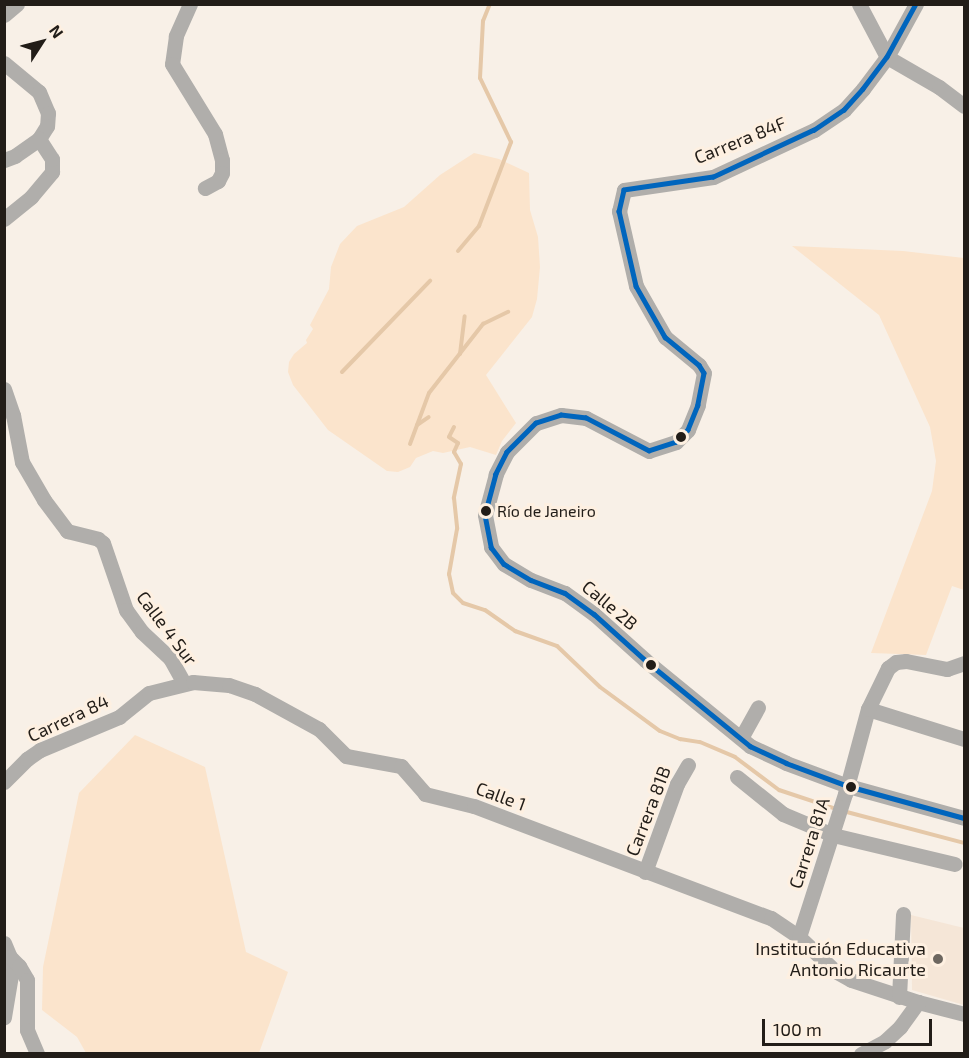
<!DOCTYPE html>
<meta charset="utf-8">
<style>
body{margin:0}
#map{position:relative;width:969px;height:1058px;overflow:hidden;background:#f8f0e7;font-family:"Exo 2",sans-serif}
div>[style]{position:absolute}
.built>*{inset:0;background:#f5e6d7}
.green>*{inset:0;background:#fbe4cc}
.stream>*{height:4px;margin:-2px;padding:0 2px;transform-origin:2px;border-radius:2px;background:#e5c8a8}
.minor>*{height:15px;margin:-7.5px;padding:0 7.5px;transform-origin:7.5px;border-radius:7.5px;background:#b0aeab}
.bus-1>*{height:4.5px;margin:-2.25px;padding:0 2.25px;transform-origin:2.25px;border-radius:2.25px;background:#0065bd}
.dots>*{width:16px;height:16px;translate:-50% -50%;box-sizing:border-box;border:3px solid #fef0e1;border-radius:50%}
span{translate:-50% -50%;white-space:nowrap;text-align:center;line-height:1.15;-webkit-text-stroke:6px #fef0e1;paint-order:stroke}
.bus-label{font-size:16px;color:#221d18}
.left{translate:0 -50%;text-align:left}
.street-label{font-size:18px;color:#221d18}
.poi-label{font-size:18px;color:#221d18}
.right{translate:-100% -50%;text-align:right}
.frame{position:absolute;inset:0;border:6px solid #221d18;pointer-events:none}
.north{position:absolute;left:12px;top:12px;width:60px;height:60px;-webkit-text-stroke:4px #fef0e1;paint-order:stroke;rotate:54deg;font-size:16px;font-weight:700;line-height:24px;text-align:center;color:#221d18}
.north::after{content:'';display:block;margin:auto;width:21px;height:27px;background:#221d18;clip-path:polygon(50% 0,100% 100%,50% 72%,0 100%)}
.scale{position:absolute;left:762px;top:1019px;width:170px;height:27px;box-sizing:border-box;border:3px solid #221d18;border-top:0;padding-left:8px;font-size:18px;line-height:21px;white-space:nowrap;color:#221d18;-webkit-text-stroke:4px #fef0e1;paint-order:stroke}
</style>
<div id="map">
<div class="built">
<div style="clip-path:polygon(911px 915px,964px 928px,964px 1005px,912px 990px)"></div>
</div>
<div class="green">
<div style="clip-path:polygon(474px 153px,499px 159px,529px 173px,530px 210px,538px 237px,540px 267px,537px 299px,532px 317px,486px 375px,516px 423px,502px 441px,496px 455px,470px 447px,443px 453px,433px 451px,416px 458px,410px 467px,398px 472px,387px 471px,328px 430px,293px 385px,288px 372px,289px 362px,294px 354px,307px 343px,306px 340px,313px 329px,310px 325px,329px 289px,331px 267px,340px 244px,357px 226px,404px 207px,440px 175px)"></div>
<div style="clip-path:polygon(792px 246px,903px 251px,964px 258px,964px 590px,952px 586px,926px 655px,871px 653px,932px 491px,936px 461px,930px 427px,879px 315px)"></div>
<div style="clip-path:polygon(135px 735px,205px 767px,246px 952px,288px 972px,259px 1053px,86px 1053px,77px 1037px,42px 1010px,43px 967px,79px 793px)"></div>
</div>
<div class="stream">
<div style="left:458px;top:251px;width:33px;rotate:-50deg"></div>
<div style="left:479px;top:226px;width:90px;rotate:-69.1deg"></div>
<div style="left:511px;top:142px;width:71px;rotate:-115.8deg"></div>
<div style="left:480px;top:78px;width:57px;rotate:-87deg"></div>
<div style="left:483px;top:21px;width:18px;rotate:-68deg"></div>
<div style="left:460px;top:354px;width:38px;rotate:-83deg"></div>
<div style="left:342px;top:372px;width:127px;rotate:-46deg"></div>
<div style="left:417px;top:425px;width:14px;rotate:-34deg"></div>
<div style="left:454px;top:427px;width:11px;rotate:117deg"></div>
<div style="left:449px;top:437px;width:11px;rotate:34deg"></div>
<div style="left:458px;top:443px;width:10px;rotate:114deg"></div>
<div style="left:454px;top:452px;width:14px;rotate:60deg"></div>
<div style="left:461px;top:464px;width:35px;rotate:102deg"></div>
<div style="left:454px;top:498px;width:31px;rotate:84deg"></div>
<div style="left:457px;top:529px;width:46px;rotate:100.1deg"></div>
<div style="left:449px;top:574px;width:19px;rotate:78deg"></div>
<div style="left:453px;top:593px;width:14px;rotate:45deg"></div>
<div style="left:463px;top:603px;width:23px;rotate:18deg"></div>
<div style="left:485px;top:610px;width:37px;rotate:35deg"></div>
<div style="left:515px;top:631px;width:45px;rotate:19.7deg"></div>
<div style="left:557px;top:646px;width:59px;rotate:43.6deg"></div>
<div style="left:600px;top:687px;width:74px;rotate:36.3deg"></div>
<div style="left:660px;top:731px;width:22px;rotate:22deg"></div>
<div style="left:680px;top:739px;width:20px;rotate:9deg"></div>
<div style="left:700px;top:742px;width:38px;rotate:23deg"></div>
<div style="left:735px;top:757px;width:55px;rotate:36.9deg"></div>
<div style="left:779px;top:790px;width:60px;rotate:18.4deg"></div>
<div style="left:410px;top:444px;width:54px;rotate:-69.6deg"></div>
<div style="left:429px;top:393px;width:88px;rotate:-52deg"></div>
<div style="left:483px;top:324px;width:28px;rotate:-26deg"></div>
<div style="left:843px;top:811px;width:125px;rotate:14.8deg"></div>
</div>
<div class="minor">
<div style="left:190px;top:4px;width:35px;rotate:114deg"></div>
<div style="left:176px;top:36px;width:28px;rotate:98deg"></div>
<div style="left:172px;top:64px;width:82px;rotate:58.4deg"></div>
<div style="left:215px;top:134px;width:27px;rotate:75deg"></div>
<div style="left:222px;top:160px;width:13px;rotate:90deg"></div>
<div style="left:222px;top:173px;width:9px;rotate:117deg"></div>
<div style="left:218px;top:181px;width:15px;rotate:152deg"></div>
<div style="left:859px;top:4px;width:60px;rotate:62.2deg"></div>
<div style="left:916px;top:4px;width:60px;rotate:118.7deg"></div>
<div style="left:887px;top:57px;width:40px;rotate:127deg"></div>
<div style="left:863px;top:89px;width:28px;rotate:132deg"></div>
<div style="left:844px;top:110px;width:36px;rotate:146deg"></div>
<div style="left:814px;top:130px;width:111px;rotate:155deg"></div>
<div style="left:713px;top:177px;width:90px;rotate:171.7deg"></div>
<div style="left:624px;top:190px;width:22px;rotate:103deg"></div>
<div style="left:619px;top:211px;width:77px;rotate:77.2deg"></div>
<div style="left:636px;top:286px;width:59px;rotate:60.4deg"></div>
<div style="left:665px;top:337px;width:44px;rotate:39.5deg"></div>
<div style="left:699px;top:365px;width:9px;rotate:58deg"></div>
<div style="left:704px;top:373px;width:33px;rotate:101deg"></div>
<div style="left:698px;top:405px;width:27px;rotate:112deg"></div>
<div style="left:688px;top:430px;width:17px;rotate:135deg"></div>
<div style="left:676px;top:442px;width:28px;rotate:162deg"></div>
<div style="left:649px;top:451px;width:71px;rotate:-152.4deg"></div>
<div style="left:586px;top:418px;width:25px;rotate:-173deg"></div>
<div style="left:561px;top:415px;width:26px;rotate:162deg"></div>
<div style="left:536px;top:423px;width:41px;rotate:135deg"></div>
<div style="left:507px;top:452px;width:25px;rotate:117deg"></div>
<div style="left:496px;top:474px;width:42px;rotate:105deg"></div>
<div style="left:485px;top:515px;width:33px;rotate:79deg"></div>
<div style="left:491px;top:547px;width:21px;rotate:53deg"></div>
<div style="left:504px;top:564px;width:31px;rotate:31deg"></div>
<div style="left:531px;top:580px;width:36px;rotate:21deg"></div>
<div style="left:565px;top:593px;width:36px;rotate:36deg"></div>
<div style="left:594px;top:614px;width:69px;rotate:42deg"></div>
<div style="left:645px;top:660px;width:136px;rotate:39.3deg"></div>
<div style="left:750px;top:746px;width:40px;rotate:25deg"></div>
<div style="left:786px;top:763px;width:66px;rotate:20.4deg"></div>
<div style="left:848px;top:786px;width:120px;rotate:15.4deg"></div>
<div style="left:4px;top:15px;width:17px;rotate:-40deg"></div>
<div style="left:887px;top:57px;width:60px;rotate:30deg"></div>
<div style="left:939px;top:87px;width:31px;rotate:37deg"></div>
<div style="left:4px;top:63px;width:45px;rotate:39.6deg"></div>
<div style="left:39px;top:92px;width:23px;rotate:67deg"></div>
<div style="left:48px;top:113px;width:13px;rotate:94deg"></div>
<div style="left:47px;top:126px;width:15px;rotate:122deg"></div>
<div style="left:39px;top:139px;width:29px;rotate:145deg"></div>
<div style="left:15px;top:156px;width:12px;rotate:160deg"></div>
<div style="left:4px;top:219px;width:35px;rotate:-39deg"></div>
<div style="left:31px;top:197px;width:33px;rotate:-50deg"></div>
<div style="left:52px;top:172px;width:13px;rotate:-90deg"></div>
<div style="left:52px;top:159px;width:24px;rotate:-123deg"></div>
<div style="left:4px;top:389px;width:28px;rotate:71deg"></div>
<div style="left:13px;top:415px;width:48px;rotate:79.2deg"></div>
<div style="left:22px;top:462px;width:44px;rotate:59.9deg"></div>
<div style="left:44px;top:500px;width:39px;rotate:53deg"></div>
<div style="left:67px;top:531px;width:32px;rotate:14deg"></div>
<div style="left:98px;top:539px;width:6px;rotate:39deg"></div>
<div style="left:103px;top:543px;width:71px;rotate:71.1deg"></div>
<div style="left:126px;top:610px;width:27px;rotate:54deg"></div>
<div style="left:142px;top:632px;width:38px;rotate:43deg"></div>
<div style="left:170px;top:658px;width:29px;rotate:61deg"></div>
<div style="left:868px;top:709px;width:101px;rotate:17.4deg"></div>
<div style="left:741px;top:738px;width:35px;rotate:-61deg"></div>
<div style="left:737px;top:777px;width:59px;rotate:38.8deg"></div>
<div style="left:783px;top:814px;width:54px;rotate:22.8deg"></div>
<div style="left:833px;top:835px;width:125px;rotate:13.4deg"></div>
<div style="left:4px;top:782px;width:33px;rotate:-45deg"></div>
<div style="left:27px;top:759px;width:16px;rotate:-35deg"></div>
<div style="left:40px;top:750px;width:86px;rotate:-22.7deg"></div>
<div style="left:119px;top:717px;width:38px;rotate:-39deg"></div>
<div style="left:149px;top:693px;width:45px;rotate:-14deg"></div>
<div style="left:193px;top:682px;width:36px;rotate:5deg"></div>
<div style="left:229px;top:685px;width:28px;rotate:19deg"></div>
<div style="left:255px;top:694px;width:73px;rotate:28.7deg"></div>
<div style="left:319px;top:729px;width:38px;rotate:45deg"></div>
<div style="left:346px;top:756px;width:56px;rotate:10.3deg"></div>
<div style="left:401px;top:766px;width:37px;rotate:49deg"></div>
<div style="left:425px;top:794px;width:50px;rotate:13.8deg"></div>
<div style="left:474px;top:806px;width:317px;rotate:20.7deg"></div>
<div style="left:771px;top:918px;width:34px;rotate:34deg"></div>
<div style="left:799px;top:937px;width:50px;rotate:43.4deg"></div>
<div style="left:835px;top:971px;width:18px;rotate:29deg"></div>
<div style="left:851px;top:980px;width:71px;rotate:18.2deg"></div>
<div style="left:918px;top:1002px;width:48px;rotate:14.6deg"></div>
<div style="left:645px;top:872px;width:94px;rotate:-70deg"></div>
<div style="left:677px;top:784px;width:22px;rotate:-60deg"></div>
<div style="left:799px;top:937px;width:150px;rotate:-72.2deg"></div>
<div style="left:845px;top:794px;width:88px;rotate:-74.9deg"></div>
<div style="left:868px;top:709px;width:46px;rotate:-64deg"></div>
<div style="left:888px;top:668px;width:10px;rotate:-37deg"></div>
<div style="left:896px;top:662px;width:10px;rotate:-6deg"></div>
<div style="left:906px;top:661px;width:42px;rotate:11deg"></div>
<div style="left:947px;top:669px;width:18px;rotate:-19deg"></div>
<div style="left:4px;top:943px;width:15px;rotate:67deg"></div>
<div style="left:10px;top:957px;width:18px;rotate:87deg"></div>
<div style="left:11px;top:975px;width:43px;rotate:99.5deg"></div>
<div style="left:10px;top:957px;width:13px;rotate:45deg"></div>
<div style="left:19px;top:966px;width:16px;rotate:60deg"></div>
<div style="left:27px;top:980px;width:50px;rotate:90deg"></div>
<div style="left:27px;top:1030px;width:26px;rotate:67deg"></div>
<div style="left:899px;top:997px;width:83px;rotate:-87.2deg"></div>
<div style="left:861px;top:1054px;width:27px;rotate:-28deg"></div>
<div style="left:885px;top:1041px;width:21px;rotate:-43deg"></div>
<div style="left:900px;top:1027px;width:31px;rotate:-54deg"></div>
</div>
<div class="bus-1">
<div style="left:916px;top:4px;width:60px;rotate:118.7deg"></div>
<div style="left:887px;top:57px;width:40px;rotate:127deg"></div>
<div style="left:863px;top:89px;width:28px;rotate:132deg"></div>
<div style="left:844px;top:110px;width:36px;rotate:146deg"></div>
<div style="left:814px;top:130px;width:111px;rotate:155deg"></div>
<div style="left:713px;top:177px;width:90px;rotate:171.7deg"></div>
<div style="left:624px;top:190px;width:22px;rotate:103deg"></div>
<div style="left:619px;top:211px;width:77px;rotate:77.2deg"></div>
<div style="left:636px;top:286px;width:59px;rotate:60.4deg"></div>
<div style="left:665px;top:337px;width:44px;rotate:39.5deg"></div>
<div style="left:699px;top:365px;width:9px;rotate:58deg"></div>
<div style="left:704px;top:373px;width:33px;rotate:101deg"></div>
<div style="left:698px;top:405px;width:27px;rotate:112deg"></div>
<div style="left:688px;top:430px;width:17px;rotate:135deg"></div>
<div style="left:676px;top:442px;width:28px;rotate:162deg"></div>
<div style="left:649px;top:451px;width:71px;rotate:-152.4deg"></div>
<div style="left:586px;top:418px;width:25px;rotate:-173deg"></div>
<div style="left:561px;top:415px;width:26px;rotate:162deg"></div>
<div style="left:536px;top:423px;width:41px;rotate:135deg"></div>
<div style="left:507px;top:452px;width:25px;rotate:117deg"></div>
<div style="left:496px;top:474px;width:42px;rotate:105deg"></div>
<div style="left:485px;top:515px;width:33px;rotate:79deg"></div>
<div style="left:491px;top:547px;width:21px;rotate:53deg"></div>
<div style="left:504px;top:564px;width:31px;rotate:31deg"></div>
<div style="left:531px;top:580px;width:36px;rotate:21deg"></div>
<div style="left:565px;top:593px;width:36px;rotate:36deg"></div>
<div style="left:594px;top:614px;width:69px;rotate:42deg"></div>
<div style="left:645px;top:660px;width:136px;rotate:39.3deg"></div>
<div style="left:750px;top:746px;width:40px;rotate:25deg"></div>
<div style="left:786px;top:763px;width:66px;rotate:20.4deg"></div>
<div style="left:848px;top:786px;width:120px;rotate:15.4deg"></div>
</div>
<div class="dots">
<div style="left:681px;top:437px;background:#221d18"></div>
<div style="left:486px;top:511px;background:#221d18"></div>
<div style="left:651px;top:665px;background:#221d18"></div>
<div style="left:851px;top:787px;background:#221d18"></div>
<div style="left:938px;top:959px;background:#6d6760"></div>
</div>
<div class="bus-label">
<span class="left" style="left:497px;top:511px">Río de Janeiro</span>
</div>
<div class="street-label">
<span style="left:740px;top:140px;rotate:-22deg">Carrera 84F</span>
<span style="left:610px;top:605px;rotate:40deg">Calle 2B</span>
<span style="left:167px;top:628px;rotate:53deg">Calle 4 Sur</span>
<span style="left:68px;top:718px;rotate:-25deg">Carrera 84</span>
<span style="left:501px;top:796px;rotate:20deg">Calle 1</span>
<span style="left:648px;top:811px;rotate:-69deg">Carrera 81B</span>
<span style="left:809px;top:843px;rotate:-72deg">Carrera 81A</span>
</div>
<div class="poi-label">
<span class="right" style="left:926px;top:959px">Institución Educativa<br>Antonio Ricaurte</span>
</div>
<div class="frame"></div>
<div class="north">N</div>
<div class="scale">100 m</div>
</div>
